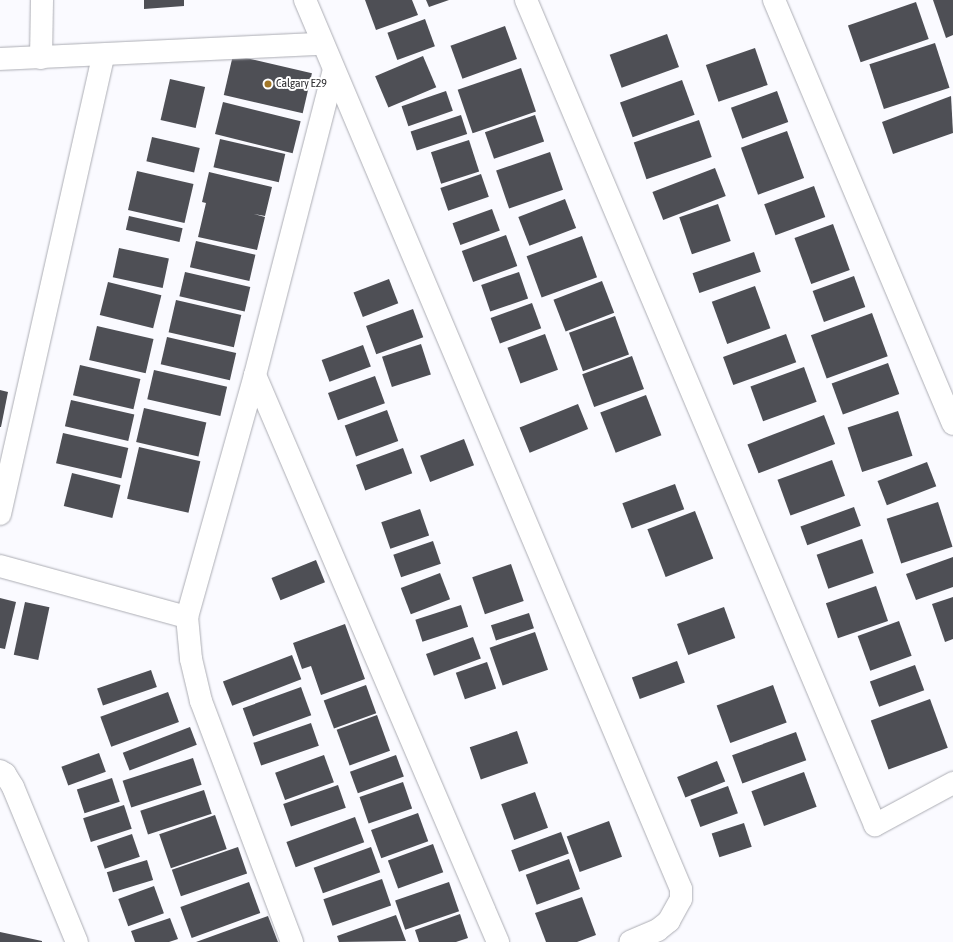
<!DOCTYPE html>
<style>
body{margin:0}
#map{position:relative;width:953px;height:942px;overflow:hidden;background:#fafaff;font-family:"Asap Condensed",sans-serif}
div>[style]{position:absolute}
.building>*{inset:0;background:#4e4f55;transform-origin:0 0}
.roads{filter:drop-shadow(0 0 1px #acadb4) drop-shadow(0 0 1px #acadb4)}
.minor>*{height:22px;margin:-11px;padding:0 11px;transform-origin:11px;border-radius:11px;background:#fff}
.dots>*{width:11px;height:11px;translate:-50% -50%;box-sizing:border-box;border:2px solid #fff;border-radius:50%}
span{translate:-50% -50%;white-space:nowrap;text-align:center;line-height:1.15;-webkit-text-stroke:4px #fff;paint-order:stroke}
.poi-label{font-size:12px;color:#303033}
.left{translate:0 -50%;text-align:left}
</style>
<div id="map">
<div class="building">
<div style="clip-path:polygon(144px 0,184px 0,184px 6px,144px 9px)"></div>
<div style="clip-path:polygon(365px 0,412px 0,418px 15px,376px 30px)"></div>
<div style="clip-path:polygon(426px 0,449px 0,429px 7px)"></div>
<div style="clip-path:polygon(933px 0,953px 0,953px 35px,946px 38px)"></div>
<div style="left:916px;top:2px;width:39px;height:72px;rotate:71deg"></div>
<div style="left:425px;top:19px;width:29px;height:40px;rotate:70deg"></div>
<div style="left:505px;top:26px;width:35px;height:58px;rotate:70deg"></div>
<div style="left:667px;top:34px;width:35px;height:61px;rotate:70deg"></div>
<div style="left:935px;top:43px;width:47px;height:69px;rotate:72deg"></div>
<div style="left:755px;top:48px;width:39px;height:52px;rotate:71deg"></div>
<div style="left:233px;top:55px;width:81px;height:41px;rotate:13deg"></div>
<div style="left:423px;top:56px;width:34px;height:52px;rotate:67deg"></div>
<div style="left:521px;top:68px;width:46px;height:67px;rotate:71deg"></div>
<div style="left:170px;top:79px;width:36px;height:42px;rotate:13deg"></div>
<div style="left:682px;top:80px;width:37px;height:66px;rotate:70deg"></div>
<div style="left:446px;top:91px;width:21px;height:47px;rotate:71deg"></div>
<div style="left:777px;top:91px;width:33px;height:49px;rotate:70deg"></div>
<div style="clip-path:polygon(951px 96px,953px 133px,893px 154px,882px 122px)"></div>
<div style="left:223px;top:102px;width:80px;height:33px;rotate:14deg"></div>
<div style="left:461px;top:115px;width:20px;height:53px;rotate:72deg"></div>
<div style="left:535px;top:115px;width:28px;height:53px;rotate:71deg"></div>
<div style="left:699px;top:120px;width:39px;height:69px;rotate:71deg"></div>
<div style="left:787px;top:131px;width:50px;height:49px;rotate:70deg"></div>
<div style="left:152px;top:137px;width:49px;height:25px;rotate:13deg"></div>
<div style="left:220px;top:139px;width:67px;height:29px;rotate:13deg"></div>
<div style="left:469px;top:140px;width:33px;height:40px;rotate:72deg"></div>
<div style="left:550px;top:152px;width:40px;height:57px;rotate:71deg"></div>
<div style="left:715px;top:168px;width:30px;height:67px;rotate:69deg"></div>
<div style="left:137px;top:171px;width:58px;height:40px;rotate:13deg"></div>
<div style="clip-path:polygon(209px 172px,272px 187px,265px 216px,254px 214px,265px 217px,257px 250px,198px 237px,206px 203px,202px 202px)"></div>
<div style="left:481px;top:174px;width:24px;height:43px;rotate:71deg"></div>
<div style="left:814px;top:186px;width:33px;height:53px;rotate:70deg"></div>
<div style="left:565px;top:199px;width:31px;height:50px;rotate:69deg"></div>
<div style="left:718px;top:204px;width:39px;height:41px;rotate:71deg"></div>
<div style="left:492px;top:209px;width:23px;height:42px;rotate:70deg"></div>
<div style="left:129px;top:216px;width:55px;height:14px;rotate:13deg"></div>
<div style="left:833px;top:224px;width:49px;height:41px;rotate:70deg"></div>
<div style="left:506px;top:235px;width:33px;height:47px;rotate:70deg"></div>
<div style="left:582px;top:236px;width:44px;height:59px;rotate:70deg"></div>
<div style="left:196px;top:241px;width:61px;height:27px;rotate:13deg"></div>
<div style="left:119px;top:248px;width:51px;height:30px;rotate:12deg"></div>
<div style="left:754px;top:252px;width:21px;height:65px;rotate:71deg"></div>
<div style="left:185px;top:272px;width:67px;height:25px;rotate:13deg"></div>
<div style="left:519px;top:272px;width:28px;height:40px;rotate:71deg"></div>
<div style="left:854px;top:276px;width:33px;height:44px;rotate:70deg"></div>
<div style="left:389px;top:279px;width:26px;height:38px;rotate:69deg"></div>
<div style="left:602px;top:281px;width:34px;height:52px;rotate:69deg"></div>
<div style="left:108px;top:282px;width:55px;height:34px;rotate:14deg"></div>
<div style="left:755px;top:286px;width:45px;height:46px;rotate:70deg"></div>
<div style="left:176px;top:300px;width:67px;height:33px;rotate:13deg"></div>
<div style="left:532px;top:303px;width:27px;height:44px;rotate:70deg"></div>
<div style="left:413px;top:309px;width:30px;height:50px;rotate:70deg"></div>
<div style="left:872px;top:313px;width:46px;height:65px;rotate:70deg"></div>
<div style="left:615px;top:316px;width:41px;height:49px;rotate:70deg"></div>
<div style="left:97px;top:326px;width:58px;height:35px;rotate:13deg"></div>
<div style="left:545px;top:334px;width:38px;height:40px;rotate:70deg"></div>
<div style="left:786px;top:334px;width:30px;height:67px;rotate:70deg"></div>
<div style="left:167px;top:337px;width:71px;height:28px;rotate:13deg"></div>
<div style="left:421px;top:344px;width:32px;height:41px;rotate:72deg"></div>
<div style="left:363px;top:345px;width:23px;height:44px;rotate:70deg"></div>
<div style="left:632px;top:356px;width:35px;height:53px;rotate:70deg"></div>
<div style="left:888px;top:363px;width:33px;height:60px;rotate:70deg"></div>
<div style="left:80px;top:365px;width:62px;height:31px;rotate:13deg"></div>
<div style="left:804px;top:367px;width:37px;height:57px;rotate:70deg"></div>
<div style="left:154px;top:370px;width:75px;height:30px;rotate:13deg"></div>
<div style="left:375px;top:376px;width:29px;height:50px;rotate:70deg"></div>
<div style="clip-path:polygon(0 390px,8px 392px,1px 427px,0 427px)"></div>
<div style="left:646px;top:395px;width:43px;height:49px;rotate:69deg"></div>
<div style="left:71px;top:400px;width:65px;height:27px;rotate:13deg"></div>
<div style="left:578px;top:404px;width:27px;height:63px;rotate:68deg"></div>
<div style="left:144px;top:408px;width:64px;height:35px;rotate:13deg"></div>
<div style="left:387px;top:410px;width:33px;height:45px;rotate:70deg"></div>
<div style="left:898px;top:411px;width:47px;height:53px;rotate:72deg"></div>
<div style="left:824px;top:415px;width:31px;height:82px;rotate:69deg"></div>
<div style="left:63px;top:433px;width:67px;height:31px;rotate:13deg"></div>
<div style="left:464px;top:439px;width:28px;height:47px;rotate:69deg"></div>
<div style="left:139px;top:447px;width:63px;height:53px;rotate:13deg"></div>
<div style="left:403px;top:448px;width:27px;height:50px;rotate:70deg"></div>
<div style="left:832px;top:460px;width:38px;height:58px;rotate:70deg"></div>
<div style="left:927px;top:462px;width:26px;height:53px;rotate:69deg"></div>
<div style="left:72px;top:473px;width:50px;height:34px;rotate:14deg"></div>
<div style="left:675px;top:484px;width:27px;height:56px;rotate:70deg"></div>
<div style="left:938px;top:502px;width:47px;height:54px;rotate:72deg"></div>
<div style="left:854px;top:507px;width:20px;height:57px;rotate:70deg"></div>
<div style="left:420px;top:509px;width:28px;height:41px;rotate:71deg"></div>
<div style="left:695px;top:511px;width:51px;height:51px;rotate:69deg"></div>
<div style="left:862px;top:539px;width:36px;height:48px;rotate:71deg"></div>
<div style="left:433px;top:541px;width:24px;height:42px;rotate:71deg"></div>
<div style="clip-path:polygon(953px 557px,953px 587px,916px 600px,906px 574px)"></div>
<div style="left:316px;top:560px;width:24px;height:48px;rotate:68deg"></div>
<div style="left:511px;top:564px;width:39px;height:41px;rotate:71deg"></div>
<div style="left:440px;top:573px;width:28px;height:42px;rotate:69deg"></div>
<div style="left:876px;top:586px;width:37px;height:53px;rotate:71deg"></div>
<div style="clip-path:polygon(953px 597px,953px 639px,945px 642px,932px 604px)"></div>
<div style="clip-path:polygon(0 598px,16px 602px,5px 649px,0 648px)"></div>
<div style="left:25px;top:602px;width:25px;height:54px;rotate:12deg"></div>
<div style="left:461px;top:605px;width:23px;height:48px;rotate:72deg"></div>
<div style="left:724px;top:607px;width:33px;height:50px;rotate:70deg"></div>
<div style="left:529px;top:613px;width:16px;height:40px;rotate:72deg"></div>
<div style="left:899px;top:621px;width:37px;height:44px;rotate:70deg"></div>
<div style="clip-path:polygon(345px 624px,365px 679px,321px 695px,311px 666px,302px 669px,293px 643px)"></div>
<div style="left:535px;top:632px;width:40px;height:48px;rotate:71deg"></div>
<div style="left:473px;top:637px;width:23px;height:50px;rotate:70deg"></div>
<div style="left:292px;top:655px;width:26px;height:74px;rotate:69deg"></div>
<div style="left:677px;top:661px;width:23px;height:48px;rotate:70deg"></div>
<div style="left:487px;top:662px;width:28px;height:33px;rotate:71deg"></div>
<div style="left:915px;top:665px;width:27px;height:48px;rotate:70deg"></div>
<div style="left:151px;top:670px;width:18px;height:57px;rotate:71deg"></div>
<div style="left:366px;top:685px;width:30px;height:45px;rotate:70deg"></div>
<div style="left:773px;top:685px;width:40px;height:60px;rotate:70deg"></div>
<div style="left:301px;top:687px;width:30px;height:62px;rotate:70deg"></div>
<div style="left:168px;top:692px;width:32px;height:72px;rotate:70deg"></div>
<div style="left:930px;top:699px;width:52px;height:63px;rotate:70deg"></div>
<div style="left:377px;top:715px;width:38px;height:43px;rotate:70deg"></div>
<div style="left:311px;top:723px;width:24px;height:61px;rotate:71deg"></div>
<div style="left:190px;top:727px;width:19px;height:72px;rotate:69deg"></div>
<div style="left:517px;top:731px;width:34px;height:50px;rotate:71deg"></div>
<div style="left:796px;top:732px;width:30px;height:68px;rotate:70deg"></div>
<div style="left:99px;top:753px;width:20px;height:40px;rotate:70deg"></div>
<div style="left:324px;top:755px;width:29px;height:52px;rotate:70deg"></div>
<div style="left:396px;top:755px;width:23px;height:49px;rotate:70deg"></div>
<div style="left:193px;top:758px;width:28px;height:74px;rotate:72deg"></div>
<div style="left:717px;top:761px;width:22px;height:43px;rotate:68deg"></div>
<div style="left:804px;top:772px;width:37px;height:56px;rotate:70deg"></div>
<div style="left:112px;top:778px;width:25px;height:37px;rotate:72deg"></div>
<div style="left:403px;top:782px;width:28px;height:46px;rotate:71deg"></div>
<div style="left:338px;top:785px;width:24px;height:58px;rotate:71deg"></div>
<div style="left:728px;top:786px;width:29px;height:40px;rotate:70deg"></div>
<div style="left:204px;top:790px;width:25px;height:67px;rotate:72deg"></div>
<div style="left:535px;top:792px;width:38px;height:36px;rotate:70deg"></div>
<div style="left:124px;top:805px;width:25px;height:43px;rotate:72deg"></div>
<div style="left:418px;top:813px;width:30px;height:50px;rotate:70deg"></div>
<div style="left:215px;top:815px;width:36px;height:59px;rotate:71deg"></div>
<div style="left:355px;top:817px;width:27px;height:73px;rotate:70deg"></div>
<div style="left:609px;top:821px;width:38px;height:45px;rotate:70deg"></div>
<div style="left:744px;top:823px;width:25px;height:34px;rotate:72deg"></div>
<div style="left:561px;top:832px;width:23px;height:53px;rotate:70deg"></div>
<div style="left:132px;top:834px;width:24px;height:37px;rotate:71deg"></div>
<div style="left:433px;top:844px;width:30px;height:48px;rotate:70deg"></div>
<div style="left:238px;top:847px;width:28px;height:70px;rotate:71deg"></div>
<div style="left:371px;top:847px;width:27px;height:61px;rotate:70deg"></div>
<div style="left:569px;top:859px;width:32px;height:46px;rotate:70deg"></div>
<div style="left:147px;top:860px;width:21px;height:42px;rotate:73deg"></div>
<div style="left:382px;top:879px;width:28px;height:62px;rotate:71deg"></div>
<div style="left:249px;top:882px;width:33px;height:73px;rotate:70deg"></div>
<div style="left:449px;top:882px;width:31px;height:57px;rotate:71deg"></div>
<div style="left:154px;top:886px;width:29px;height:38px;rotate:70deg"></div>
<div style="clip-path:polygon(582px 897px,596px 935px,577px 942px,546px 942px,535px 913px)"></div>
<div style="clip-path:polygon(460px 914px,468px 938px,456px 942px,419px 942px,415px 930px)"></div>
<div style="clip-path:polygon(396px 915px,406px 941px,339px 942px,337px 936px)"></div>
<div style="clip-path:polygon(268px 916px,278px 942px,196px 942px)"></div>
<div style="clip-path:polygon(170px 918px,178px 939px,169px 942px,135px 942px,131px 931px)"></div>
<div style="clip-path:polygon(0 932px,42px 941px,42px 942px,0 942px)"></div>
</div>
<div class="roads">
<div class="minor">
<div style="left:305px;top:0;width:965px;rotate:67.07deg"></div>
<div style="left:681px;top:889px;width:10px;rotate:90deg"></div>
<div style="left:681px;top:899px;width:25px;rotate:119deg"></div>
<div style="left:669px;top:921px;width:14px;rotate:141deg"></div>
<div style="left:658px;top:930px;width:30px;rotate:157deg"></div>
<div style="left:526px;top:0;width:896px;rotate:67.07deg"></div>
<div style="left:875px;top:825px;width:89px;rotate:-28.3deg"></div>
<div style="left:774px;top:0;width:460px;rotate:67.1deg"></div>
<div style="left:41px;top:58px;width:58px;rotate:-89deg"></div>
<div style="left:0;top:59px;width:321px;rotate:-2.7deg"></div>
<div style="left:255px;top:375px;width:617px;rotate:66.8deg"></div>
<div style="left:0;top:514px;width:469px;rotate:-77.3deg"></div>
<div style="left:0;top:566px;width:194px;rotate:15.3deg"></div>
<div style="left:0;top:771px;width:6px;rotate:31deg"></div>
<div style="left:5px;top:774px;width:15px;rotate:58deg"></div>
<div style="left:13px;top:787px;width:168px;rotate:67.6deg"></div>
<div style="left:292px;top:942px;width:258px;rotate:-110.7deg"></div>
<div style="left:201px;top:701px;width:43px;rotate:-103.4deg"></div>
<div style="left:191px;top:659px;width:42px;rotate:-95.4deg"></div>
<div style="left:187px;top:617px;width:251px;rotate:-74.3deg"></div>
<div style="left:255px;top:375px;width:312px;rotate:-75.5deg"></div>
</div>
</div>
<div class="dots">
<div style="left:268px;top:84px;background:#a27727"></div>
</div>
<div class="poi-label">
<span class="left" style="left:276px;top:84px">Calgary E29</span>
</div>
</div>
